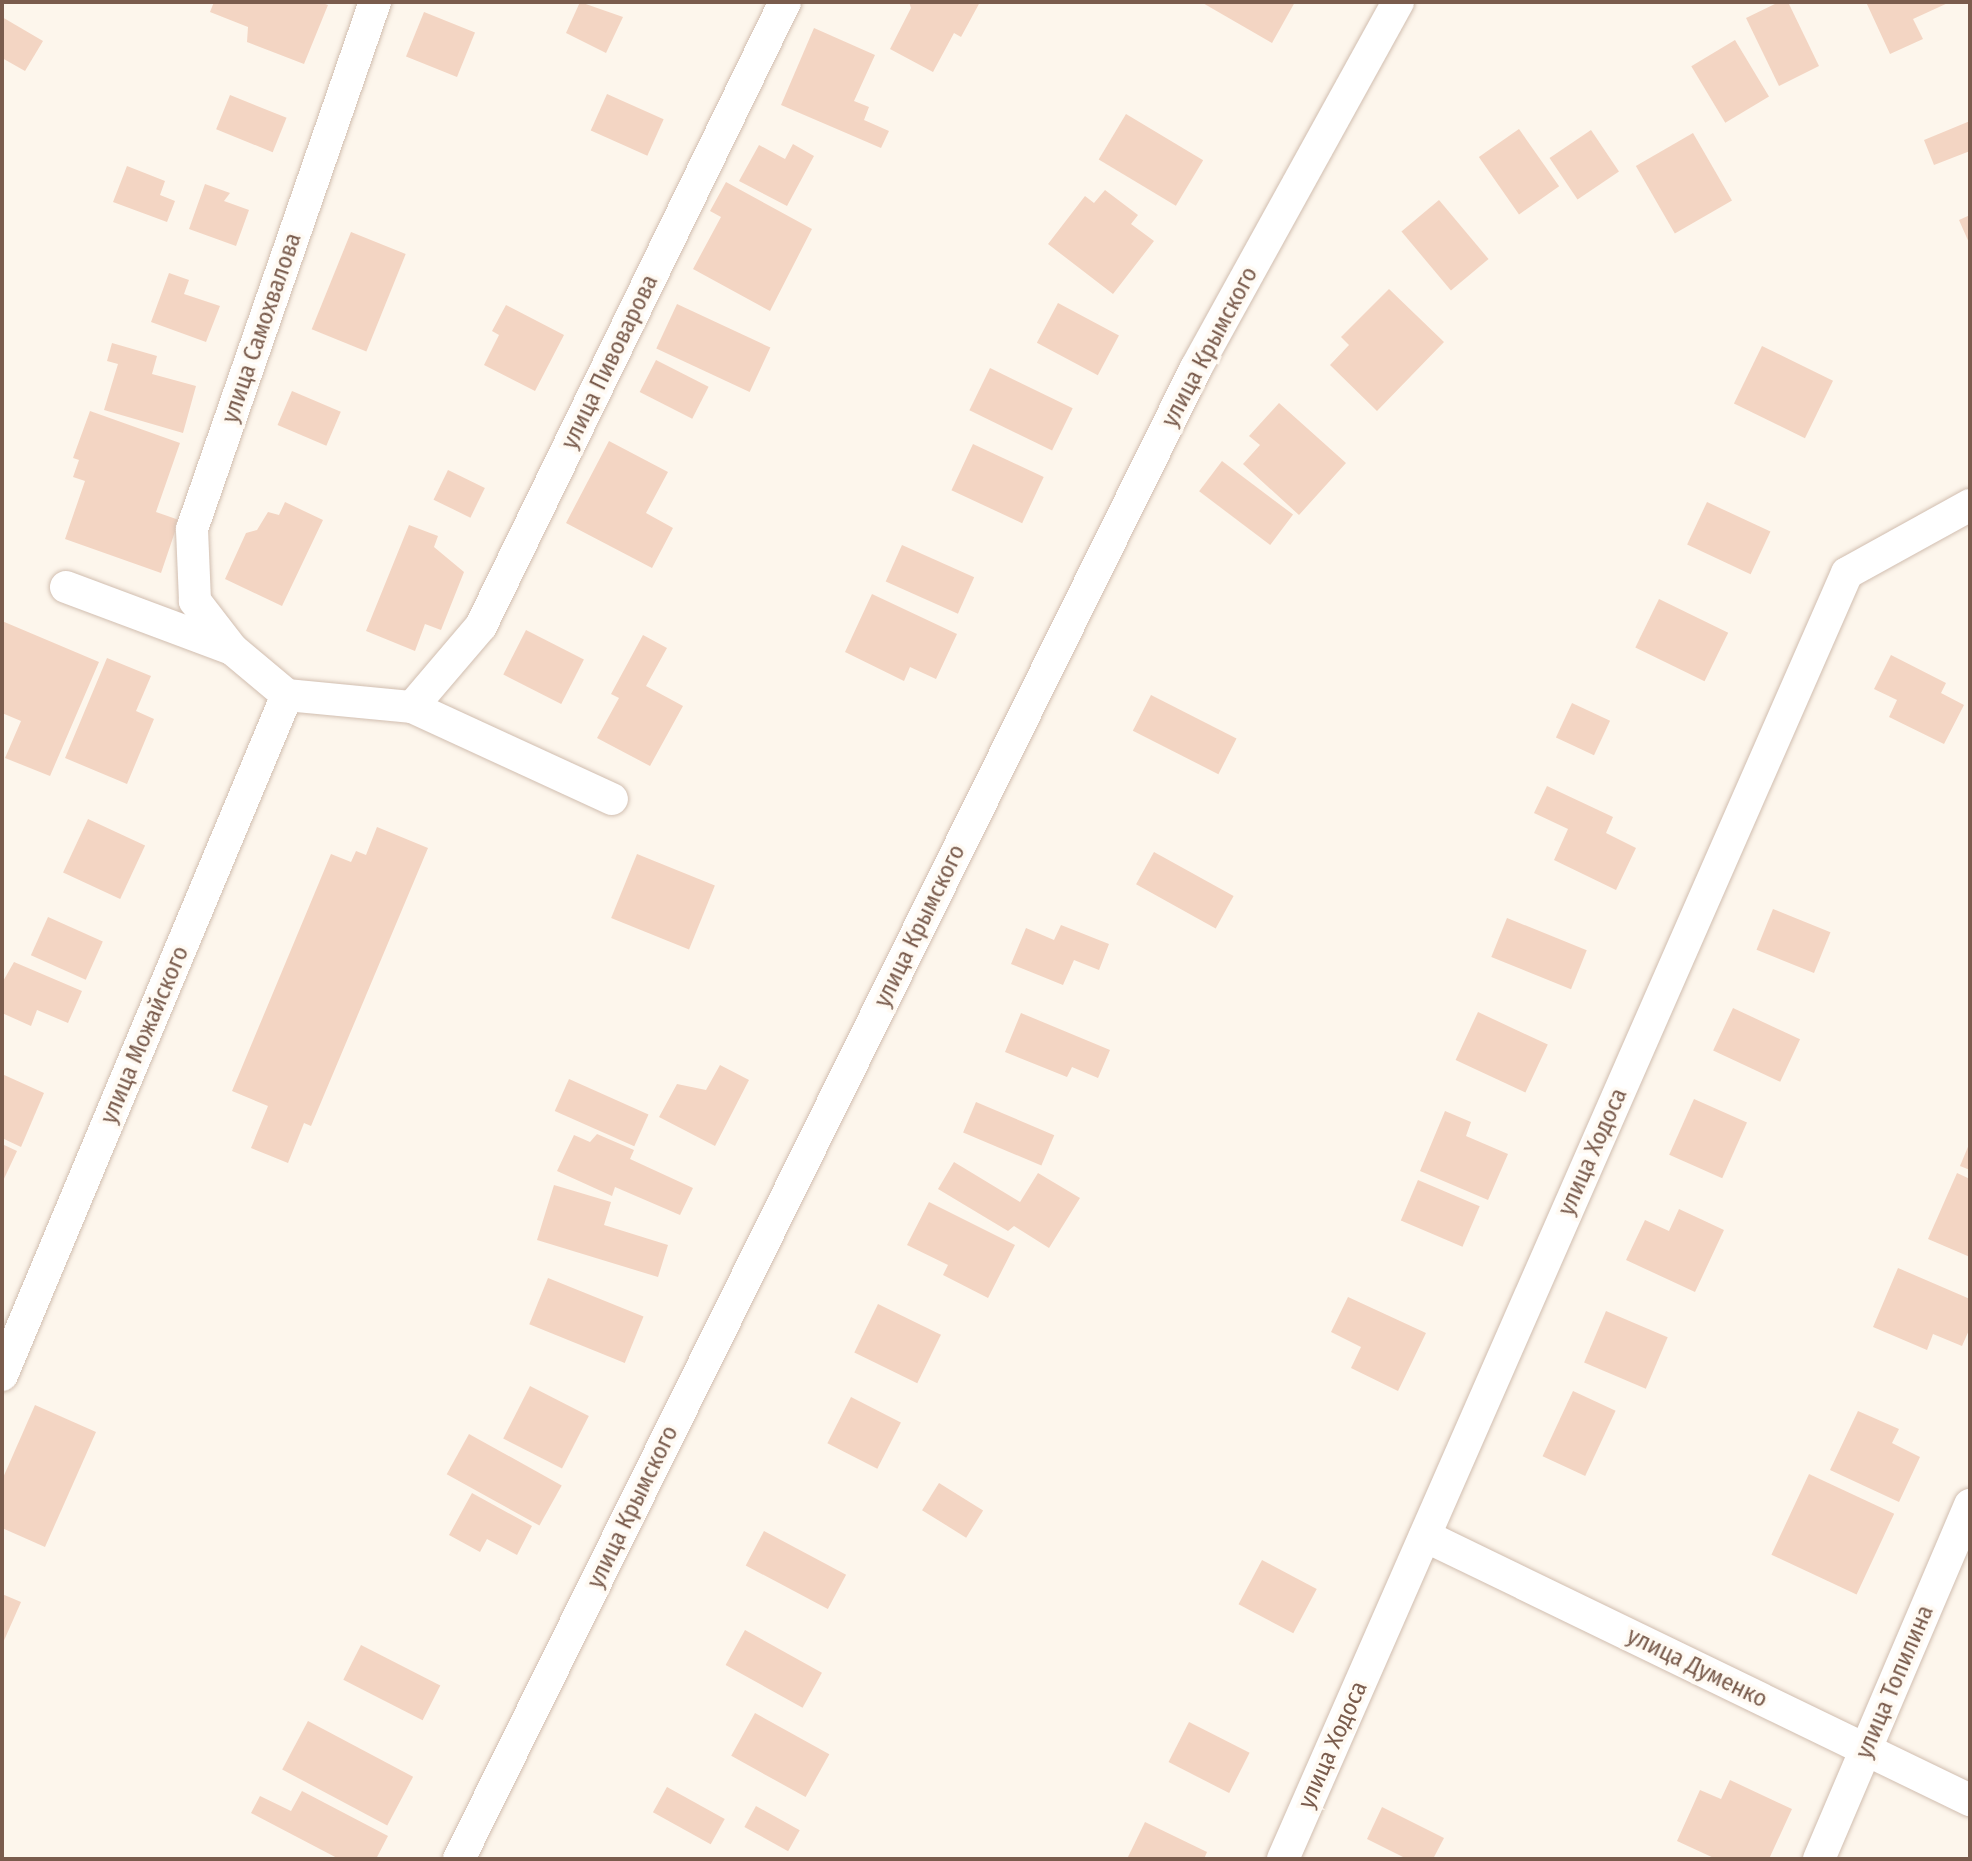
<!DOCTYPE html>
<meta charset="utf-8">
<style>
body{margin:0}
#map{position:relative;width:1972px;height:1861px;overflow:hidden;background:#fdf6ec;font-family:"Fira Sans Condensed",sans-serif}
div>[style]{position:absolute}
.building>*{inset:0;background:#f3d5c3;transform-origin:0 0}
.roads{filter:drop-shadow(0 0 2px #d1beb0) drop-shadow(0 0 2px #d1beb0)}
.minor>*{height:32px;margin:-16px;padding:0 16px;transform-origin:16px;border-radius:16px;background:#fff}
span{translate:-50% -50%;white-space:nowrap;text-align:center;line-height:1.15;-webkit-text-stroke:7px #fffaf3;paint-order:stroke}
.street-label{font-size:24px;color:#7a5c4d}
.frame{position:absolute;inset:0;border:4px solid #7a5c4d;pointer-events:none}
</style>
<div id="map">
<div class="building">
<div style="clip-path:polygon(214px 2px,320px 2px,328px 5px,304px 64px,247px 42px,248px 27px,210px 12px)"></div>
<div style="clip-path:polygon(580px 2px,623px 17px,606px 53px,566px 33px)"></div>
<div style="clip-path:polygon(909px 2px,980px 2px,961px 37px,954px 33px,933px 72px,890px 49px,911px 8px)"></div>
<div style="clip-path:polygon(1201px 2px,1295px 2px,1272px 43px)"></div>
<div style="clip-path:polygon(1779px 2px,1788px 2px,1819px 66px,1779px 86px,1746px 18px)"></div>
<div style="clip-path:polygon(1866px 2px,1950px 2px,1913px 19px,1923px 39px,1890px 54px)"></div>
<div style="left:424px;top:12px;width:55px;height:48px;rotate:22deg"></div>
<div style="clip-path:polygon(2px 17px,43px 41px,25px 71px,2px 58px)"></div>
<div style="clip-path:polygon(814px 28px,875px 55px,854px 101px,869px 107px,864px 120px,889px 131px,881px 148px,781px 105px)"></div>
<div style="left:1735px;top:40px;width:66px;height:51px;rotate:59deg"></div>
<div style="left:607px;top:94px;width:62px;height:40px;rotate:24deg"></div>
<div style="left:230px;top:95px;width:61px;height:37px;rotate:22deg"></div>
<div style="left:1126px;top:114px;width:90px;height:53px;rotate:31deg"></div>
<div style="clip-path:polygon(1970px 121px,1970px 151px,1934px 165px,1924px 140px)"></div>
<div style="left:1519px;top:129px;width:70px;height:49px;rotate:55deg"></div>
<div style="left:1591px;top:130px;width:50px;height:50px;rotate:56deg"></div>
<div style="left:1693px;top:133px;width:78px;height:66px;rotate:60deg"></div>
<div style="clip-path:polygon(793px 144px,814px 156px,787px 206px,739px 181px,759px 145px,785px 159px)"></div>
<div style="clip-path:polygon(127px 166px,165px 181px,160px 195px,175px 201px,167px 222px,113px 202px)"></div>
<div style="clip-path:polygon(726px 182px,812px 229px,770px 311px,693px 269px,721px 217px,710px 211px)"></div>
<div style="clip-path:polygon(205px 184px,230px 193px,224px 201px,249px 210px,236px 246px,189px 229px)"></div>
<div style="clip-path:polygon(1105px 190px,1138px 215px,1131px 224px,1154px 241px,1113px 294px,1048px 244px,1085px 196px,1094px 203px)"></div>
<div style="left:1439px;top:200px;width:77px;height:49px;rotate:50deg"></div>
<div style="clip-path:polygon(1970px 215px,1970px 245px,1959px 220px)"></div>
<div style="left:351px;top:232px;width:59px;height:105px;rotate:22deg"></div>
<div style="clip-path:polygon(169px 273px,189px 280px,184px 294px,220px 306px,206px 342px,151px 322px)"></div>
<div style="clip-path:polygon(1389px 289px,1444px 342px,1377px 411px,1330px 365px,1349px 345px,1341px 337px)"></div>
<div style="left:1058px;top:303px;width:69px;height:45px;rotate:28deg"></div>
<div style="left:677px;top:304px;width:103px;height:49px;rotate:25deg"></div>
<div style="clip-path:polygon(506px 305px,564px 335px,535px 391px,484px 365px,499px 335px,492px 331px)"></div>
<div style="clip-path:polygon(112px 343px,157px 356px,152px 374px,196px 386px,183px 433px,104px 410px,118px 364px,107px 361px)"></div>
<div style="left:1762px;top:346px;width:79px;height:64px;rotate:26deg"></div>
<div style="left:656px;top:360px;width:59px;height:36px;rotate:27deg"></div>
<div style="left:990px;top:368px;width:92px;height:47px;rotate:26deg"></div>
<div style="left:292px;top:391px;width:53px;height:37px;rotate:23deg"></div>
<div style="clip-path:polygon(1279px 403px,1346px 463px,1299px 515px,1243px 464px,1260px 445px,1249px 436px)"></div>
<div style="clip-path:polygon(90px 411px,180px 443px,156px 512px,179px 520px,161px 573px,65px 539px,85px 481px,73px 477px,79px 460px,73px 458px)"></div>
<div style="clip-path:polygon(609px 441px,668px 472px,646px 513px,673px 528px,652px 568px,566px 523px)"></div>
<div style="left:973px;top:444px;width:78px;height:51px;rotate:25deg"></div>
<div style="left:1222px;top:461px;width:89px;height:38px;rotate:37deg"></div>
<div style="left:448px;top:470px;width:41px;height:33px;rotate:26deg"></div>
<div style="clip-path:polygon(285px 502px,323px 520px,282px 606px,225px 579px,246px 533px,257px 530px,268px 512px,279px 515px)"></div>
<div style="left:1707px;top:502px;width:70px;height:47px;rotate:25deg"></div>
<div style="clip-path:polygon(409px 525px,438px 536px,434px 547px,464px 572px,441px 630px,425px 624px,415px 651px,366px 631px)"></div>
<div style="left:902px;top:545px;width:79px;height:40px;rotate:24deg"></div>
<div style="clip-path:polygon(872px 594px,957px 634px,936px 679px,910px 667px,904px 681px,845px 652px)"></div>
<div style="left:1659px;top:599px;width:77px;height:54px;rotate:26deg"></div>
<div style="clip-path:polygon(2px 621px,99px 662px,50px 776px,5px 758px,21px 721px,2px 713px)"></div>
<div style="left:526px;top:630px;width:65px;height:50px;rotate:27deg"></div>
<div style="clip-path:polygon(643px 635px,667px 648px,646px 686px,683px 706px,650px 766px,597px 738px,619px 698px,611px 694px)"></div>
<div style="clip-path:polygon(1891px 655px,1946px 683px,1941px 693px,1964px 705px,1944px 744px,1889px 717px,1897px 700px,1874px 689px)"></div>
<div style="clip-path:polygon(107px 658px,151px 676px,136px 711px,154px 719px,127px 784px,65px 758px)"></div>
<div style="left:1151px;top:695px;width:96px;height:40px;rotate:27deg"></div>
<div style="left:1572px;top:703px;width:42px;height:38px;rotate:25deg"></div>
<div style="clip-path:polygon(1547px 786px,1613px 817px,1606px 833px,1636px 848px,1616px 890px,1554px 860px,1568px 829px,1534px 813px)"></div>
<div style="left:88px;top:819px;width:63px;height:59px;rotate:25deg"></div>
<div style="clip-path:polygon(377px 827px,428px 848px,311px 1126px,304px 1123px,288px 1163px,251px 1148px,268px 1106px,232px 1091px,331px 854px,351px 862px,356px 851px,366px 855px)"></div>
<div style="left:1154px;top:852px;width:91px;height:37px;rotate:29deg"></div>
<div style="left:637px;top:854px;width:84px;height:69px;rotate:22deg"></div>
<div style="left:1773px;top:909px;width:62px;height:44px;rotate:22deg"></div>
<div style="left:48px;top:917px;width:60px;height:42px;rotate:24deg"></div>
<div style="left:1507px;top:918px;width:86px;height:42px;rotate:22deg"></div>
<div style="clip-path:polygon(1061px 925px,1109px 944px,1099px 970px,1074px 960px,1063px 985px,1011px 964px,1026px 928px,1054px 940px)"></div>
<div style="clip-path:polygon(14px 962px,82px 991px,68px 1023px,37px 1010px,31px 1026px,2px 1013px,2px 983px)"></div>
<div style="left:1733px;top:1008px;width:74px;height:47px;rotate:25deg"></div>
<div style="left:1478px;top:1012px;width:77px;height:53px;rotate:25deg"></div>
<div style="clip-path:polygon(1021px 1013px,1110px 1050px,1098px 1078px,1072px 1067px,1067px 1077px,1005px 1052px)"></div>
<div style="clip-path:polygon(720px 1065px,749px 1080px,715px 1146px,659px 1117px,677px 1084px,706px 1090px)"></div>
<div style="clip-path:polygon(2px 1074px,44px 1093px,21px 1147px,2px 1138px)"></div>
<div style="left:569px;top:1079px;width:87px;height:35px;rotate:24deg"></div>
<div style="left:1694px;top:1099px;width:58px;height:61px;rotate:24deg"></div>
<div style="left:976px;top:1102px;width:85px;height:33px;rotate:23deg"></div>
<div style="clip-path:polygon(1445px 1111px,1471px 1122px,1466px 1136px,1508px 1154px,1488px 1200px,1420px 1171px)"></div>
<div style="clip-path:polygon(597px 1134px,634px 1150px,630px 1159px,693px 1188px,680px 1215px,615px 1187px,612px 1196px,557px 1171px,574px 1135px,590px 1142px)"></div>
<div style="clip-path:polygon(1970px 1142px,1970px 1170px,1960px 1166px)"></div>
<div style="clip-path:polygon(2px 1144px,17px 1151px,2px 1183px)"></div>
<div style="clip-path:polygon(954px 1162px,1020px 1202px,1038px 1173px,1080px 1198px,1049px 1248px,1014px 1226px,1008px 1231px,938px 1189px)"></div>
<div style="clip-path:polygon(1957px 1173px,1970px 1179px,1970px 1257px,1928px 1239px)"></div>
<div style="left:1418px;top:1180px;width:67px;height:44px;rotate:23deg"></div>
<div style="clip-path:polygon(554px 1185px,611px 1202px,604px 1225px,668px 1245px,658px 1277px,537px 1240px)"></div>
<div style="clip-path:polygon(929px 1202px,1015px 1245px,988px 1298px,943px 1275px,948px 1265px,907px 1245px)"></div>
<div style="clip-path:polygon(1679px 1209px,1724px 1230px,1695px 1292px,1626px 1260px,1645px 1220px,1669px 1231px)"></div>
<div style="clip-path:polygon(1898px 1268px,1970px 1299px,1970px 1328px,1962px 1346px,1933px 1334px,1927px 1350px,1873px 1327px)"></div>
<div style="left:548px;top:1278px;width:103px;height:50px;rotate:22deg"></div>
<div style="clip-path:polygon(1348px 1297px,1426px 1333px,1398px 1391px,1351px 1368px,1361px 1347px,1331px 1332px)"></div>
<div style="left:878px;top:1304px;width:70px;height:54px;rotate:26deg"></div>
<div style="left:1606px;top:1311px;width:67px;height:56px;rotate:23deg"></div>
<div style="left:530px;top:1386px;width:66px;height:59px;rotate:27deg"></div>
<div style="left:1573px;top:1391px;width:47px;height:72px;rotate:25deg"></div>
<div style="left:851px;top:1397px;width:56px;height:52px;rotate:27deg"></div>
<div style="clip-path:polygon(35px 1405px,96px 1432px,45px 1547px,2px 1528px,2px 1480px)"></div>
<div style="clip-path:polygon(1858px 1411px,1899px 1429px,1892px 1443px,1920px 1457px,1899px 1502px,1830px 1470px)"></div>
<div style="left:469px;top:1434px;width:106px;height:46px;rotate:29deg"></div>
<div style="left:1809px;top:1474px;width:94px;height:89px;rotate:25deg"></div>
<div style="left:939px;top:1483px;width:52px;height:32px;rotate:32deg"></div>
<div style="clip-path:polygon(472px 1493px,532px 1526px,517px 1555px,487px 1539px,480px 1552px,449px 1535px)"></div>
<div style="left:764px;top:1531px;width:93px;height:39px;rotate:28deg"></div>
<div style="left:1262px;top:1560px;width:62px;height:50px;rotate:28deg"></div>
<div style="clip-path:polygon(2px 1594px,21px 1602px,2px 1645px)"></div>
<div style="left:745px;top:1630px;width:88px;height:40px;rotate:29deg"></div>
<div style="left:361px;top:1645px;width:89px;height:39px;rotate:27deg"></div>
<div style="left:755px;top:1713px;width:85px;height:49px;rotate:29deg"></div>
<div style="left:308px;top:1721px;width:119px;height:55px;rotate:28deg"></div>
<div style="left:1189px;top:1722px;width:68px;height:45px;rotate:27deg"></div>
<div style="clip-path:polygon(1730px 1780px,1792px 1809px,1769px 1859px,1716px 1859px,1677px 1841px,1700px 1790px,1721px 1799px)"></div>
<div style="left:667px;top:1787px;width:66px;height:29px;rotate:29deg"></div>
<div style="clip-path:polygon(302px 1791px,388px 1836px,376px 1859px,339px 1859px,251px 1813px,260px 1796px,291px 1811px)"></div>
<div style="left:756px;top:1806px;width:50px;height:24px;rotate:29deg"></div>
<div style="clip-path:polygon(1382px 1807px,1444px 1838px,1433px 1859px,1407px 1859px,1367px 1839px)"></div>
<div style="clip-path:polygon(1145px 1822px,1207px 1852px,1204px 1859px,1127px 1859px)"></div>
</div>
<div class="roads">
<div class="minor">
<div style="left:66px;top:587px;width:177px;rotate:20.5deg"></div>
<div style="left:232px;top:649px;width:72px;rotate:39.9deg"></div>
<div style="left:287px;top:695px;width:126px;rotate:5.5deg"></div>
<div style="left:412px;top:707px;width:220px;rotate:24.7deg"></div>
<div style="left:232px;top:649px;width:61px;rotate:-127.6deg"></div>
<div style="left:195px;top:601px;width:72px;rotate:-92.4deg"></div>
<div style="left:192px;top:529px;width:558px;rotate:-70.85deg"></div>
<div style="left:412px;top:707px;width:106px;rotate:-49.6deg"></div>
<div style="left:481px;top:626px;width:694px;rotate:-64.03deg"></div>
<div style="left:2px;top:1375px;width:737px;rotate:-67.26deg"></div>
<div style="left:1425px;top:1536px;width:606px;rotate:25.85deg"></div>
<div style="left:459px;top:1859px;width:1663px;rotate:-63.7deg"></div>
<div style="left:1196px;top:368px;width:418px;rotate:-61.1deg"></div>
<div style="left:1283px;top:1859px;width:1404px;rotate:-66.32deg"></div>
<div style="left:1847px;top:573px;width:141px;rotate:-28.9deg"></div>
<div style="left:1819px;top:1859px;width:385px;rotate:-66.9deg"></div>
</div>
</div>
<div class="street-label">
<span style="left:262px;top:328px;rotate:-71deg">улица Самохвалова</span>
<span style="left:1210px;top:347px;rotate:-62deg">улица Крымского</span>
<span style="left:610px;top:362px;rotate:-64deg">улица Пивоварова</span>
<span style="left:920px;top:926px;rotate:-64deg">улица Крымского</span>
<span style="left:145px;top:1035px;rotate:-67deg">улица Можайского</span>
<span style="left:1593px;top:1152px;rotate:-66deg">улица Ходоса</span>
<span style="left:633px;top:1507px;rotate:-64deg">улица Крымского</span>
<span style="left:1697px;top:1668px;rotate:26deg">улица Думенко</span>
<span style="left:1895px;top:1682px;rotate:-67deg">улица Топилина</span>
<span style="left:1333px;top:1745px;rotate:-66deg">улица Ходоса</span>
</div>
<div class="frame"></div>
</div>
